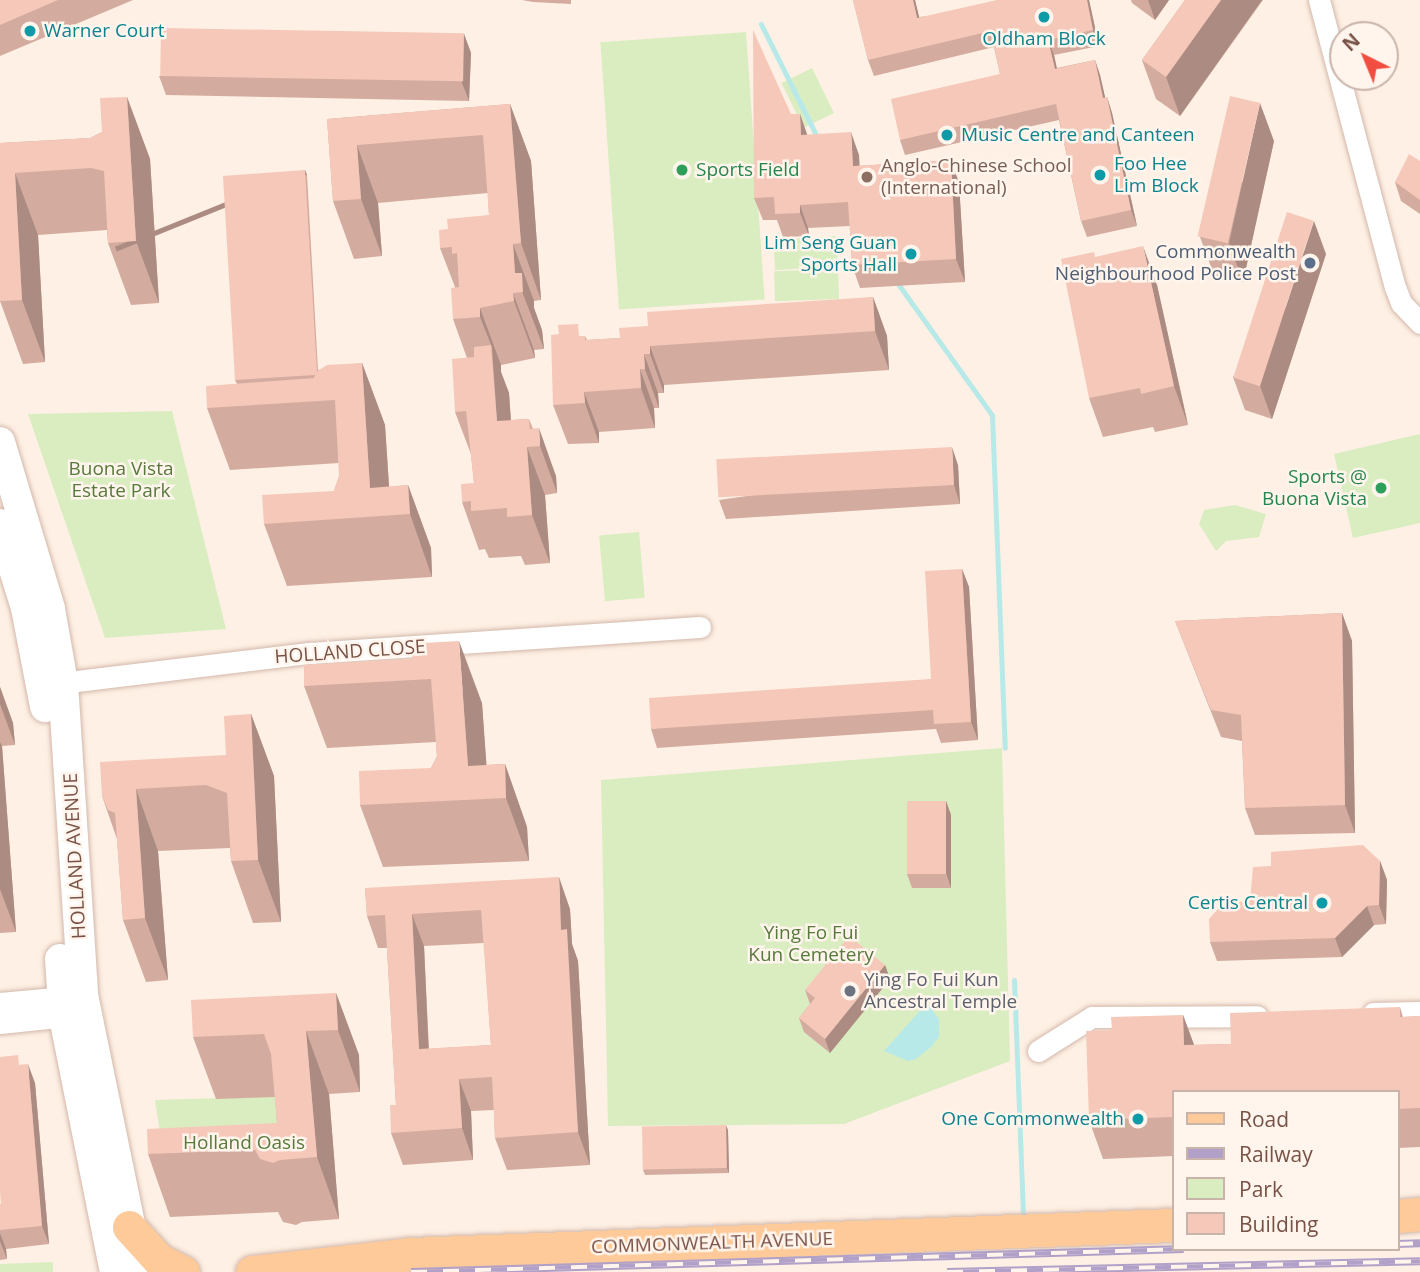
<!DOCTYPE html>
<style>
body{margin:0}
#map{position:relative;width:1420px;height:1272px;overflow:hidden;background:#fef0e4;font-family:"Open Sans",sans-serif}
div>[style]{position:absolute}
.green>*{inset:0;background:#d9edc1;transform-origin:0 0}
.water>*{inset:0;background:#b7e9e9}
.stream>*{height:5px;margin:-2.5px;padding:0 2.5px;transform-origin:2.5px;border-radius:2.5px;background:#b7e9e9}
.roads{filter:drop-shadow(0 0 2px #d3b8ab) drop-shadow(0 0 2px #d3b8ab)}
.street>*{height:21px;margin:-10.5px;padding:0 10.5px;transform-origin:10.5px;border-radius:10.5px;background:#fff}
.secondary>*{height:30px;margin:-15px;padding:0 15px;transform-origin:15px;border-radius:15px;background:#fff}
.primary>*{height:33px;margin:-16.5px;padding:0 16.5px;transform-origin:16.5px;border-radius:16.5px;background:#ffca9a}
.rail>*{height:8px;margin-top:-4px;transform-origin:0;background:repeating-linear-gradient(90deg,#fff5ec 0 16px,#b1a1c9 0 32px);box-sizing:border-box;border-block:2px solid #b1a1c9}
.wall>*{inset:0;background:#d3ac9f}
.shaded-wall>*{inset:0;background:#ac8c82;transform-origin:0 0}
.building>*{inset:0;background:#f5c8b9;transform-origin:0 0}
.dots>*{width:19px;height:19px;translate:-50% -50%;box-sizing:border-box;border:4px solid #fff5ec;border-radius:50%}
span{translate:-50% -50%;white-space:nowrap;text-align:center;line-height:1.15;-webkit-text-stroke:5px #fff5ec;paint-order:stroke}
.culture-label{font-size:19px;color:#0d838f}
.left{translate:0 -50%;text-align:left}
.right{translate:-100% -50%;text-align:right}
.education-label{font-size:19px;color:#785e54}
.leisure-label{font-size:19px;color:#27864d}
.service-label{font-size:19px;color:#4e5e75}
.park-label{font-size:19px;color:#577a3c}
.street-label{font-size:19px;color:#795247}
.worship-label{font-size:19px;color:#5b616d}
.legend{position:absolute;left:1172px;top:1090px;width:228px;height:161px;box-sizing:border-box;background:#fff5ec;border:2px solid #c9b4aa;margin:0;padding:9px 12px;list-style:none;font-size:21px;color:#795247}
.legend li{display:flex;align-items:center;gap:14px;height:35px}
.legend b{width:35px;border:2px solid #c9b4aa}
.north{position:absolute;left:1329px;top:21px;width:70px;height:70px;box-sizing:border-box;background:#fff5ec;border:2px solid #c9b4aa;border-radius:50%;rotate:317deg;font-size:19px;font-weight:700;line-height:28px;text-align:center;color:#795247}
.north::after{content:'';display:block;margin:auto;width:24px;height:32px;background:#f14d40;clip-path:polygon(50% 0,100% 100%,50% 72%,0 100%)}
</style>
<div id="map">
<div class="green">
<div style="left:746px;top:32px;width:268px;height:146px;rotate:86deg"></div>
<div style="left:812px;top:68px;width:50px;height:34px;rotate:64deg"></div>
<div style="left:836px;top:236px;width:30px;height:63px;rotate:86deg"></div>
<div style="left:838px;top:269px;width:30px;height:64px;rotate:88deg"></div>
<div style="clip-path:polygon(172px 411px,226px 629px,105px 638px,28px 414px)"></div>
<div style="clip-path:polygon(1420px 434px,1420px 523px,1353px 538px,1334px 454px)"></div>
<div style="clip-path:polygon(1235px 505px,1266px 514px,1259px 537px,1226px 541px,1216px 551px,1199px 524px,1204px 510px)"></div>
<div style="left:639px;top:532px;width:66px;height:40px;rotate:85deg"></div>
<div style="clip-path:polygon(1002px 748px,1010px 1061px,844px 1124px,608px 1126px,601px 780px)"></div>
<div style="clip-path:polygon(291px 1096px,301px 1193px,169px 1191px,155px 1100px)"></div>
<div style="clip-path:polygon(53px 1262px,53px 1272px,0 1272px,0 1264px)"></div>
</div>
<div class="water">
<div style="clip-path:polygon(927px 1003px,939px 1019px,939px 1037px,931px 1047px,916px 1059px,908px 1061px,884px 1051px)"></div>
</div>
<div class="stream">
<div style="left:761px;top:24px;width:131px;rotate:63.6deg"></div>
<div style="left:896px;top:281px;width:165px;rotate:54.4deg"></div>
<div style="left:992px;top:415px;width:333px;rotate:87.8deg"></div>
<div style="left:1014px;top:980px;width:238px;rotate:87.8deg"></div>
</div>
<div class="roads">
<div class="street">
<div style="left:1319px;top:0;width:297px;rotate:75.2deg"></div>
<div style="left:1395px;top:287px;width:17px;rotate:69deg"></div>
<div style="left:1401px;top:303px;width:28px;rotate:46deg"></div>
<div style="left:52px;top:684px;width:259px;rotate:-6.9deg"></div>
<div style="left:309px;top:653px;width:392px;rotate:-3.8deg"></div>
<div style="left:0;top:1003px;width:77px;rotate:-5.2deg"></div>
<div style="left:1373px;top:1013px;width:47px;rotate:-1.2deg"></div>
<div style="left:0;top:1023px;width:77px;rotate:-5.9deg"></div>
<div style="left:1038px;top:1051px;width:64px;rotate:-32.2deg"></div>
<div style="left:1092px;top:1017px;width:165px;rotate:-0.3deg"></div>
</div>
<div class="secondary">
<div style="left:0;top:442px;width:174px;rotate:73.3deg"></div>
<div style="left:50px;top:609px;width:75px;rotate:80deg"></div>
<div style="left:63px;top:683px;width:313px;rotate:86.3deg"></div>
<div style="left:83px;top:995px;width:283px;rotate:78.4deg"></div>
<div style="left:0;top:524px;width:88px;rotate:72.8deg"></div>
<div style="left:26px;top:608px;width:101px;rotate:79.1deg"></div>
<div style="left:60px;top:959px;width:58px;rotate:86.1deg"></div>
<div style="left:64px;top:1017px;width:260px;rotate:78.7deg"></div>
</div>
<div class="primary">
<div style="left:1397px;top:1216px;width:23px;rotate:-5deg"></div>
<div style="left:129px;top:1227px;width:45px;rotate:47.7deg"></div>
<div style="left:159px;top:1260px;width:27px;rotate:27deg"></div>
<div style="left:252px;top:1272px;width:160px;rotate:-6.5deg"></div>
<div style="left:411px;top:1254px;width:763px;rotate:-2.18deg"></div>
</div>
</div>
<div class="rail">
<div style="left:1397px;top:1244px;width:23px;rotate:-2deg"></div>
<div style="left:411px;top:1272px;width:773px;rotate:-1.7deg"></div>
<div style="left:947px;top:1272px;width:473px;rotate:-1.3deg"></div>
</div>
<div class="wall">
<div style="clip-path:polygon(0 0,133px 0,0 56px)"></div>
<div style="clip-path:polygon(522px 0,571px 0,571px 4px,533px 2px)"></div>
<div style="clip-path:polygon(853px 0,915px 0,919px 17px,1089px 0,1099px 46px,1054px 55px,1057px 68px,1095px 60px,1100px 75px,1105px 98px,1107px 97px,1112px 113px,1137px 226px,1087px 237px,1081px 221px,1059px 120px,905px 155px,900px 140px,1000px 74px,994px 47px,874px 76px,868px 60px)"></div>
<div style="clip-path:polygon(1131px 0,1169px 0,1155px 20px,1132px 3px)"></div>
<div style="clip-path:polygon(1185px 0,1263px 0,1180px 116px,1156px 99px,1142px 60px)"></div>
<div style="clip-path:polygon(464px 34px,471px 53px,469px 101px,166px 95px,159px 76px)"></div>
<div style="clip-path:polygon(127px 97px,150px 159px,159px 303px,131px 305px,108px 243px,107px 230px,38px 235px,45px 362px,23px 364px,0 301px,0 143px,90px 138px,102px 132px)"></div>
<div style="clip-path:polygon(510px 104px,531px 161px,541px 300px,534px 301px,534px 308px,542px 330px,544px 349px,534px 350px,535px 358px,501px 365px,501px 372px,509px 393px,511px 420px,529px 419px,533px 429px,556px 476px,557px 493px,545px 495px,550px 563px,525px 565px,521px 556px,489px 558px,485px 549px,479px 550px,462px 502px,474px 483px,471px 454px,455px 412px,467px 358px,453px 319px,455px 287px,440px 248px,448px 229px,489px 215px,488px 193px,378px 203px,382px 256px,354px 259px,333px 201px,327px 119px)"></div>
<div style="clip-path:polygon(800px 114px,807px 135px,859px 155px,859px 166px,951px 160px,959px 183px,965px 282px,860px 288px,852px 265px,850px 226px,808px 228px,809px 236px,783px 237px,777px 220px,763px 220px,754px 198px)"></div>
<div style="clip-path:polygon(1274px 141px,1243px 282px,1214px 275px,1200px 237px)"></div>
<div style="clip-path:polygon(1420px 161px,1420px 214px,1401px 201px,1395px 182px)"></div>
<div style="clip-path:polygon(305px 170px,307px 175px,318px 370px,362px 363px,385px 425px,389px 487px,408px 485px,431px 548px,432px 577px,287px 586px,264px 524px,334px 491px,339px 476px,339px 463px,230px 470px,207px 408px,237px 384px,235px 380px)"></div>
<div style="clip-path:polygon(1326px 254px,1272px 419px,1245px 410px,1233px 377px)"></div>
<div style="clip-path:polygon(1096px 257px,1157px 285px,1188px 425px,1155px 432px,1153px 427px,1103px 437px,1089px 398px)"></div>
<div style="clip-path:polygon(873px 297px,887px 336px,889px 370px,664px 385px,664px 393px,658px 393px,659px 408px,654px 408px,655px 428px,599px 432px,599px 443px,568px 444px,553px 405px,583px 336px,585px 336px,587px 340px,620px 338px,648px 326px)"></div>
<div style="clip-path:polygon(958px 465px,960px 504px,726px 519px,719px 500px)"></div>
<div style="clip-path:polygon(962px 569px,969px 587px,978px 740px,941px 743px,936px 729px,657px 748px,651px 729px,931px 679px)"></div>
<div style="clip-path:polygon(1342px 613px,1352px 641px,1355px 833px,1255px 835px,1245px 808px,1242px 741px,1221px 737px,1175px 621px)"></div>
<div style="clip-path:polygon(412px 659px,482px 703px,486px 765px,505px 764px,527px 827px,529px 861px,383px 867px,360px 805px,431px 768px,437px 756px,436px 742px,327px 748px,304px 686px)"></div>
<div style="clip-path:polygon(0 687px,13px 723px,15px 745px,2px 746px,16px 932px,0 933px)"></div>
<div style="clip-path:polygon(251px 714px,274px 776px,281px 922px,253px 923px,231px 861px,230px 848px,158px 851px,168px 980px,146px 982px,123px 920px,117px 839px,102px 796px,226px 755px)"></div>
<div style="clip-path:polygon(946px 801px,951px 815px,951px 888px,912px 888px,907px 874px)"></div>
<div style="clip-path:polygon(1380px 861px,1387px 880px,1386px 924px,1374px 925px,1342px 957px,1217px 961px,1210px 942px,1250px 901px)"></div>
<div style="clip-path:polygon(evenodd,365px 888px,570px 909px,572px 944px,578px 961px,590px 1165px,507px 1170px,495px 1138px,494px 1110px,471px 1111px,473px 1160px,403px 1165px,391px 1133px,396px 1105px,387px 948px,378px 948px,367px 916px,365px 888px,484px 943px,491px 1045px,429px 1049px,424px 946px,484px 943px)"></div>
<div style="clip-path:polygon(885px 965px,890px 979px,830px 1053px,804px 1032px,799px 1018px,810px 1004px,805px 990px)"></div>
<div style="clip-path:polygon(336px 993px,359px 1055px,360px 1092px,329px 1094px,339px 1219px,302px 1222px,296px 1225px,283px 1222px,278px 1212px,170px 1217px,148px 1154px,277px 1123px,275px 1097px,216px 1099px,193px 1037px)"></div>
<div style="clip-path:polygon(1400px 1007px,1403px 1017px,1420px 1016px,1420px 1147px,1397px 1148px,1397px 1092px,1173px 1092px,1173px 1156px,1103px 1159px,1089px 1120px,1183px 1015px,1194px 1045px,1231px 1044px)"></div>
<div style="clip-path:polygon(21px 1064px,35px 1083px,49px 1244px,6px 1249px,7px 1259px,0 1260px,0 1204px,1px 1204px)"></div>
<div style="clip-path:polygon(728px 1130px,729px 1173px,645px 1175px,643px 1170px)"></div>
</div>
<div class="shaded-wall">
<div style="clip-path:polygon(913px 0,915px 0,923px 33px,917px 18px)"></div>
<div style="clip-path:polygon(1087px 0,1089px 0,1099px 46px,1093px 30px)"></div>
<div style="clip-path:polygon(1148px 0,1169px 0,1155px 20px)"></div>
<div style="clip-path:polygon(1221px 0,1262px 0,1180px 116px,1166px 77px)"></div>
<div style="clip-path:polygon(464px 34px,471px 53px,469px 101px,462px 83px)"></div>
<div style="clip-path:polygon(1048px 40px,1054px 55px,1060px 84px,1055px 69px)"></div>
<div style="clip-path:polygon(1095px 60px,1100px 75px,1109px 114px,1103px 98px)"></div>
<div style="clip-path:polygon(127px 97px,150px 159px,159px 303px,136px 241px)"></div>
<div style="clip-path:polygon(1107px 97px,1112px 113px,1137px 226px,1131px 210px)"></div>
<div style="clip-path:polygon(1260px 103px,1274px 141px,1243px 282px,1229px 243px)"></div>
<div style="clip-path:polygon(510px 104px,531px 161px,541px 300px,521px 243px)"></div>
<div style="clip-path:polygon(800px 114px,808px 137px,801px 135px)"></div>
<div style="clip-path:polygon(851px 132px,859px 155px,861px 189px,853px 166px)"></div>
<div style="clip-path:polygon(357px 145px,378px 203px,382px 256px,361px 199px)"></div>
<div style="clip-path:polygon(951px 160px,959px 183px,965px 282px,956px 259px)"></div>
<div style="left:305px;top:170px;width:5px;height:205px;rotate:68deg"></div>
<div style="clip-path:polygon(15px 173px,38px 235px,45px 362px,22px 300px)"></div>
<div style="clip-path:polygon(800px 205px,808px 228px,809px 236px,800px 213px)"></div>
<div style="clip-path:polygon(1314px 221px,1326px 254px,1272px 419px,1260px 386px)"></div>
<div style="clip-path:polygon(513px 244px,534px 301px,534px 308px,542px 330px,544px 349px,515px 273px)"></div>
<div style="clip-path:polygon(1143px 246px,1157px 285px,1188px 425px,1174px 386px)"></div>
<div style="clip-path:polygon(513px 293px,534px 350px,535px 358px,514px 301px)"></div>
<div style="clip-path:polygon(873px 297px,887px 336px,889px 370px,875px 331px)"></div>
<div style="clip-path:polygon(480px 308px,501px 365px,501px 372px,509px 393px,514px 469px,497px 421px,492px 347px,480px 317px)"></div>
<div style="clip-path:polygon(650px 346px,664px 385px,664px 393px,650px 354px)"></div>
<div style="clip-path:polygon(644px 354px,658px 393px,659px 408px,645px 369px)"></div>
<div style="clip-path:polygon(362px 363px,385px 425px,391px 516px,370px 488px)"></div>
<div style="clip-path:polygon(640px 369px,654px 408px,655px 428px,641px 388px)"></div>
<div style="clip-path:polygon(584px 392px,599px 432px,599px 443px,585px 403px)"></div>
<div style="clip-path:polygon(539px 428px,556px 476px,557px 493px,540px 446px)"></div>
<div style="clip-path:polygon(527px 447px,545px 495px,550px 563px,532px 515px)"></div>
<div style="clip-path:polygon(952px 447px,958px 465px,960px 504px,954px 485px)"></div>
<div style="clip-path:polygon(408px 485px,431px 548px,432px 577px,410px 514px)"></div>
<div style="clip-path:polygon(962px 569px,969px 587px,978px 740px,971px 722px)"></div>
<div style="clip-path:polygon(1342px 613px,1352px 641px,1355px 833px,1345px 805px)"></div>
<div style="clip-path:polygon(459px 641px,482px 703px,489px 799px,468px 766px)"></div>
<div style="clip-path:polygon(0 687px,13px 723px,15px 745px,0 704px)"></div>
<div style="clip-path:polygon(251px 714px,274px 776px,281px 922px,258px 860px)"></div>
<div style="clip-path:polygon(0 742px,2px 746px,16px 932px,0 889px)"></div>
<div style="clip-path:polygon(505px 764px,527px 827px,529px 861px,506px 798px)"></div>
<div style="clip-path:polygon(136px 789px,158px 851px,168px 980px,145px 918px)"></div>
<div style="clip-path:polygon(946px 801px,951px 815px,951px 888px,946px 873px)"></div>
<div style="clip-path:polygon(1380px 861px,1387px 880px,1386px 924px,1379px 905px)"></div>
<div style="clip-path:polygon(559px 877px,570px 909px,572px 944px,578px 961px,590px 1165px,578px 1132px,561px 930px)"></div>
<div style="clip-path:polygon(1367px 906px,1374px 925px,1342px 957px,1335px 938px)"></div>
<div style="clip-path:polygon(412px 914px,424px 946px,430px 1081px,419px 1049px)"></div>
<div style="clip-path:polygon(885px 965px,890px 979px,830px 1053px,825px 1039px)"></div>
<div style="clip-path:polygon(336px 993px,359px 1055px,360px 1092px,338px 1030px)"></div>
<div style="clip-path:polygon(1183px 1015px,1197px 1053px,1184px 1045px)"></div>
<div style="clip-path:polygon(306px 1031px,329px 1094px,339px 1219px,317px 1157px)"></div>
<div style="clip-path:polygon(28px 1064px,35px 1083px,49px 1244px,42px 1226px)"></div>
<div style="clip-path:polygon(459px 1079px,471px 1111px,473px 1160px,462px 1128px)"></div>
<div style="clip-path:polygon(726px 1125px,728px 1130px,729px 1173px,727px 1168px)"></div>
<div style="clip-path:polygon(0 1233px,6px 1249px,7px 1259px,0 1241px)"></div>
</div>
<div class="building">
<div style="clip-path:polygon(0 0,58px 0,0 25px)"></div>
<div style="clip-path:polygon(853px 0,913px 0,917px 18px,997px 0,1087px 0,1093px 30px,1048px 40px,1055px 69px,1095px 60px,1103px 98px,1107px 97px,1131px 210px,1081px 221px,1056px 104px,900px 140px,891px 99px,1000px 74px,991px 31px,868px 60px)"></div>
<div style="clip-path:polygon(1185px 0,1221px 0,1166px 77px,1142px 60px)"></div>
<div style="left:161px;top:28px;width:303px;height:48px;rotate:1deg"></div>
<div style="clip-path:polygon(753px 30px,791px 114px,800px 114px,801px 135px,851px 132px,853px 166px,951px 160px,956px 259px,852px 265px,848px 202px,800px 205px,800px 213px,775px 214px,774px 197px,754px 198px)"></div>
<div style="left:1230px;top:96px;width:31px;height:144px;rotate:13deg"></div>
<div style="clip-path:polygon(127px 97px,136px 241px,108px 243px,104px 171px,91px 168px,15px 173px,22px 300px,0 301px,0 143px,90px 138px,102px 132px,100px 98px)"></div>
<div style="clip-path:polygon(510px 104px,521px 243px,513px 244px,515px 273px,522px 273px,523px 292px,513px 293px,514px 301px,480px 308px,480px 317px,453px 319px,451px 288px,459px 287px,457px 253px,452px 254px,452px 247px,440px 248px,439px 230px,448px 229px,447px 219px,489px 215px,483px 135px,357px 145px,361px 199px,333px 201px,327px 119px)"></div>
<div style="clip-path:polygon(1409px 154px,1420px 161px,1420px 200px,1395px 182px)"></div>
<div style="clip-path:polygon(305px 170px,317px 371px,315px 375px,235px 380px,223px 176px)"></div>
<div style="left:1287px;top:212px;width:28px;height:174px;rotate:18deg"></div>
<div style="clip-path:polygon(1143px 246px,1174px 386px,1141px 394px,1140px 388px,1089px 398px,1061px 259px,1094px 252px,1095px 257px)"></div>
<div style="clip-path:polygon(873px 297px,875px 331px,650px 346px,650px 354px,644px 354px,645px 369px,640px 369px,641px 388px,584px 392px,585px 403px,553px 405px,551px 335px,559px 334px,558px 325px,578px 324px,579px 336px,585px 336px,585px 340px,620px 338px,619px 328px,648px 326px,647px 312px)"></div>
<div style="clip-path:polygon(491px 345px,497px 421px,529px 419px,530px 429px,539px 428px,540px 446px,527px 447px,532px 515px,507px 517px,507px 508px,471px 511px,471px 501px,462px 502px,461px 484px,474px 483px,466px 411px,455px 412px,452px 359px,474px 357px,474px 347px)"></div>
<div style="clip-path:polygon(362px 363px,370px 488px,408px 485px,410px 514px,264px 524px,262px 495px,334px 491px,339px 476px,335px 400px,207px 408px,206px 386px,314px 378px,316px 372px,327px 365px)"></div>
<div style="left:952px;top:447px;width:38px;height:236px;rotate:87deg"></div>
<div style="clip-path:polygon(962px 569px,971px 722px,934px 724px,933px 710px,651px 729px,649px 698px,931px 679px,925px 571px)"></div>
<div style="clip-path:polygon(1342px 613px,1345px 805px,1245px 808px,1241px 715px,1211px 710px,1175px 621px)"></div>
<div style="clip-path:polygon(459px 641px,468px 766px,505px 764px,506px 798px,360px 805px,359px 771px,431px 768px,437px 756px,431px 679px,304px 686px,304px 665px,412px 659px,413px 652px,423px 643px)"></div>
<div style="clip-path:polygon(251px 714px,258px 860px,231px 861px,227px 793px,206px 785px,136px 789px,145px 918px,123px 920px,115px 813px,108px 810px,102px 796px,100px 762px,226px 755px,224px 716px)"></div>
<div style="left:907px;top:801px;width:39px;height:73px"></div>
<div style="clip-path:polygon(1363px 845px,1380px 861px,1379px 905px,1367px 906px,1335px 938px,1210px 942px,1209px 919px,1223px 903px,1250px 901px,1253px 867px,1271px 866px,1271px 852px)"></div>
<div style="clip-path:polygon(evenodd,559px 877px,561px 930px,567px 929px,578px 1132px,495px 1138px,492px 1077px,459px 1079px,462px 1128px,391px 1133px,390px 1105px,396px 1105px,385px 915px,367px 916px,365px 888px,559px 877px,481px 910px,491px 1045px,419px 1049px,412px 914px,481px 910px)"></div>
<div style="clip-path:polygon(849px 936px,885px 965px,825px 1039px,799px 1018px,815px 998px,805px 990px)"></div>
<div style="clip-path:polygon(336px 993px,338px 1030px,306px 1031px,317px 1157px,280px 1160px,273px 1163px,260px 1159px,255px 1150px,148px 1154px,147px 1129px,277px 1123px,271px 1054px,264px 1034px,193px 1037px,191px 1000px)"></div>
<div style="clip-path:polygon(1400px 1007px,1400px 1017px,1420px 1016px,1420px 1108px,1397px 1109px,1397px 1092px,1173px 1092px,1173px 1117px,1089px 1120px,1086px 1031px,1112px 1030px,1111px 1017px,1183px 1015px,1184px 1045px,1231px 1044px,1230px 1013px)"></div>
<div style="clip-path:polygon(18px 1055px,19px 1065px,28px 1064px,42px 1226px,0 1230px,0 1204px,1px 1204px,0 1192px,0 1057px)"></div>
<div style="left:726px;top:1125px;width:43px;height:84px;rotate:89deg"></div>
</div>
<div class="dots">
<div style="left:1044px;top:17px;background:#0f9aa8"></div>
<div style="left:30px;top:31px;background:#0f9aa8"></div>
<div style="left:947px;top:135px;background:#0f9aa8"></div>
<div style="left:682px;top:170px;background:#2e9e5b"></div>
<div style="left:1100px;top:175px;background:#0f9aa8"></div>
<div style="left:867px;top:177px;background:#8d6e63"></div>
<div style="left:911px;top:254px;background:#0f9aa8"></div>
<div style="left:1310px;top:263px;background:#5c6f8a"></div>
<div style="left:1381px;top:488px;background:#2e9e5b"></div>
<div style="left:1322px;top:903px;background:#0f9aa8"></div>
<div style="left:850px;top:991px;background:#6b7280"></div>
<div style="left:1138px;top:1119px;background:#0f9aa8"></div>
</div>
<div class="culture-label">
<span class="left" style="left:44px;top:31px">Warner Court</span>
<span style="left:1044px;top:39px">Oldham Block</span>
<span class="left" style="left:961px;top:135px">Music Centre and Canteen</span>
<span class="left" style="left:1114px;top:175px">Foo Hee<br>Lim Block</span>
<span class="right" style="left:897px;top:254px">Lim Seng Guan<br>Sports Hall</span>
<span class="right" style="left:1308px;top:903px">Certis Central</span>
<span class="right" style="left:1124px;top:1119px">One Commonwealth</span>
</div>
<div class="education-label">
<span class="left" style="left:881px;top:177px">Anglo-Chinese School<br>(International)</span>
</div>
<div class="leisure-label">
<span class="left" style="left:696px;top:170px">Sports Field</span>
<span class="right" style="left:1367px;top:488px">Sports @<br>Buona Vista</span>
</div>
<div class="service-label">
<span class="right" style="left:1296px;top:263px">Commonwealth<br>Neighbourhood Police Post</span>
</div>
<div class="park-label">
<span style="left:121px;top:480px">Buona Vista<br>Estate Park</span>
<span style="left:811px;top:944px">Ying Fo Fui<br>Kun Cemetery</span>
<span style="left:244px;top:1143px">Holland Oasis</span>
</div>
<div class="street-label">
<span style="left:350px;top:652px;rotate:-4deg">HOLLAND CLOSE</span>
<span style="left:75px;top:856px;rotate:-93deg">HOLLAND AVENUE</span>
<span style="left:712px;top:1243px;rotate:-2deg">COMMONWEALTH AVENUE</span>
</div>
<div class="worship-label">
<span class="left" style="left:864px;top:991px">Ying Fo Fui Kun<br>Ancestral Temple</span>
</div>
<ul class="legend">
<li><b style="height:9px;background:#ffca9a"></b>Road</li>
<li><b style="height:9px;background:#b1a1c9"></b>Railway</li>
<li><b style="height:19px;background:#d9edc1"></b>Park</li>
<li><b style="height:19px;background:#f5c8b9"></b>Building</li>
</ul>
<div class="north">N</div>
</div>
